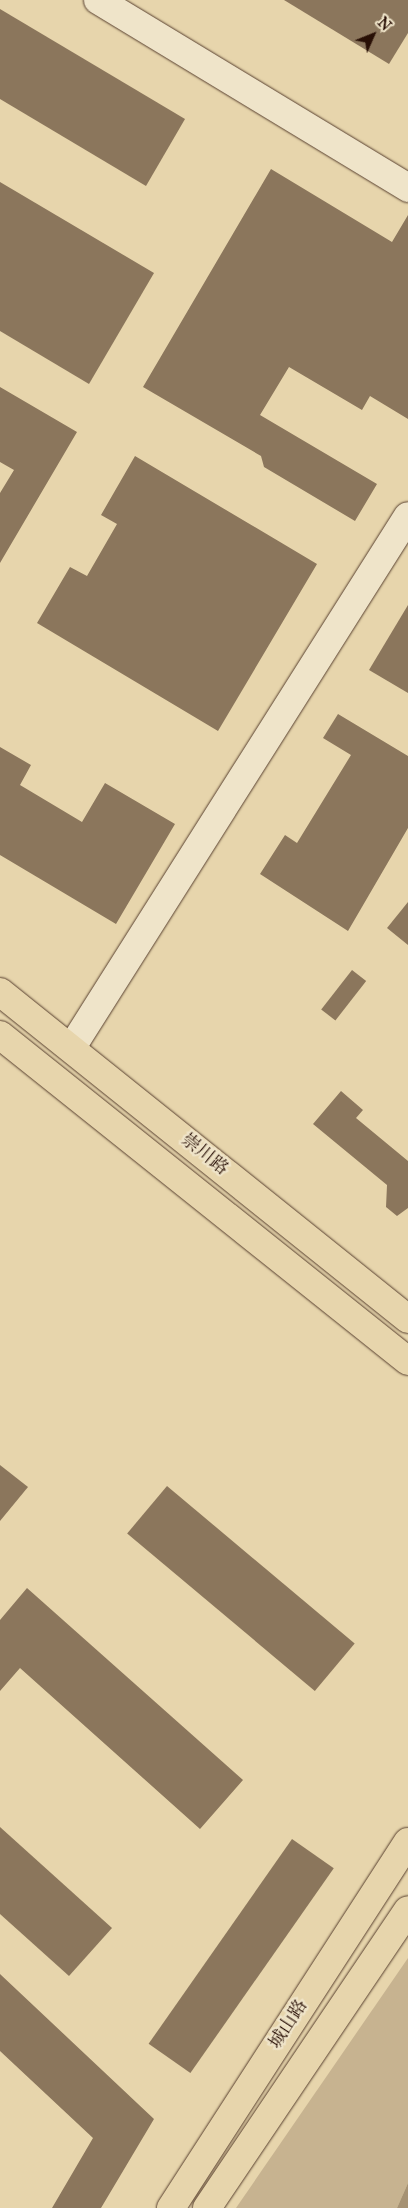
<!DOCTYPE html>
<meta charset="utf-8">
<style>
body{margin:0}
#map{position:relative;width:408px;height:2208px;overflow:hidden;background:#e7d5ac;font-family:"IM FELL Great Primer","Noto Serif SC",serif}
div>[style]{position:absolute}
.green>*{inset:0;background:#c7b390}
.water>*{inset:0;background:#a69273}
.building>*{inset:0;background:#8b765c;transform-origin:0 0}
.roads{filter:drop-shadow(0 0 1px #58402f) drop-shadow(0 0 1px #58402f)}
.minor>*{height:28px;margin:-14px;padding:0 14px;transform-origin:14px;border-radius:14px;background:#efe4c9}
.major>*{height:28px;margin:-14px;padding:0 14px;transform-origin:14px;border-radius:14px;background:#e7d5ac}
span{translate:-50% -50%;white-space:nowrap;text-align:center;line-height:1.15;-webkit-text-stroke:4.5px #efe4c9;paint-order:stroke}
.street-label{font-size:18px;color:#280f05}
.north{position:absolute;left:348px;top:10px;width:50px;height:50px;-webkit-text-stroke:4px #efe4c9;paint-order:stroke;rotate:46deg;font-size:14px;font-weight:700;line-height:20px;text-align:center;color:#280f05}
.north::after{content:'';display:block;margin:auto;width:18px;height:22px;background:#280f05;clip-path:polygon(50% 0,100% 100%,50% 72%,0 100%)}
</style>
<div id="map">
<div class="green">
<div style="clip-path:polygon(408px 1958px,408px 2183px,397px 2208px,236px 2208px)"></div>
</div>
<div class="water">
<div style="clip-path:polygon(408px 2183px,408px 2208px,397px 2208px)"></div>
</div>
<div class="building">
<div style="clip-path:polygon(284px 0,408px 0,408px 33px,389px 64px)"></div>
<div style="clip-path:polygon(0 9px,185px 119px,146px 186px,0 99px)"></div>
<div style="clip-path:polygon(271px 169px,392px 242px,408px 215px,408px 419px,370px 396px,362px 410px,289px 367px,260px 415px,377px 484px,355px 521px,264px 467px,261px 456px,143px 387px)"></div>
<div style="clip-path:polygon(0 182px,154px 273px,89px 384px,0 331px)"></div>
<div style="clip-path:polygon(0 387px,77px 432px,0 563px,0 493px,14px 470px,0 462px)"></div>
<div style="clip-path:polygon(135px 456px,317px 564px,218px 731px,37px 623px,70px 567px,87px 576px,117px 524px,101px 515px)"></div>
<div style="clip-path:polygon(408px 605px,408px 693px,369px 670px)"></div>
<div style="clip-path:polygon(338px 714px,408px 756px,408px 828px,348px 931px,260px 874px,285px 835px,297px 843px,351px 755px,323px 738px)"></div>
<div style="clip-path:polygon(0 747px,31px 765px,20px 785px,82px 822px,105px 783px,175px 824px,116px 924px,0 855px)"></div>
<div style="clip-path:polygon(408px 902px,408px 945px,387px 928px)"></div>
<div style="left:352px;top:970px;width:18px;height:50px;rotate:38deg"></div>
<div style="clip-path:polygon(341px 1091px,363px 1110px,356px 1118px,408px 1161px,408px 1208px,397px 1216px,386px 1207px,387px 1185px,313px 1124px)"></div>
<div style="clip-path:polygon(0 1465px,28px 1487px,0 1521px)"></div>
<div style="left:167px;top:1486px;width:245px;height:62px;rotate:40deg"></div>
<div style="clip-path:polygon(27px 1588px,243px 1780px,200px 1829px,20px 1668px,0 1691px,0 1620px)"></div>
<div style="clip-path:polygon(0 1827px,112px 1928px,69px 1976px,0 1914px)"></div>
<div style="left:292px;top:1839px;width:51px;height:250px;rotate:35deg"></div>
<div style="clip-path:polygon(0 1974px,154px 2119px,101px 2208px,52px 2208px,93px 2138px,0 2051px)"></div>
</div>
<div class="roads">
<div class="minor">
<div style="left:98px;top:0;width:363px;rotate:31.2deg"></div>
<div style="left:72px;top:1047px;width:628px;rotate:-57.68deg"></div>
</div>
<div class="major">
<div style="left:0;top:992px;width:523px;rotate:38.71deg"></div>
<div style="left:0;top:1035px;width:522px;rotate:38.63deg"></div>
<div style="left:171px;top:2208px;width:436px;rotate:-57.1deg"></div>
<div style="left:207px;top:2208px;width:359px;rotate:-56deg"></div>
</div>
</div>
<div class="street-label">
<span style="left:205px;top:1154px;rotate:39deg">崇川路</span>
<span style="left:288px;top:2024px;rotate:-57deg">城山路</span>
</div>
<div class="north">N</div>
</div>
